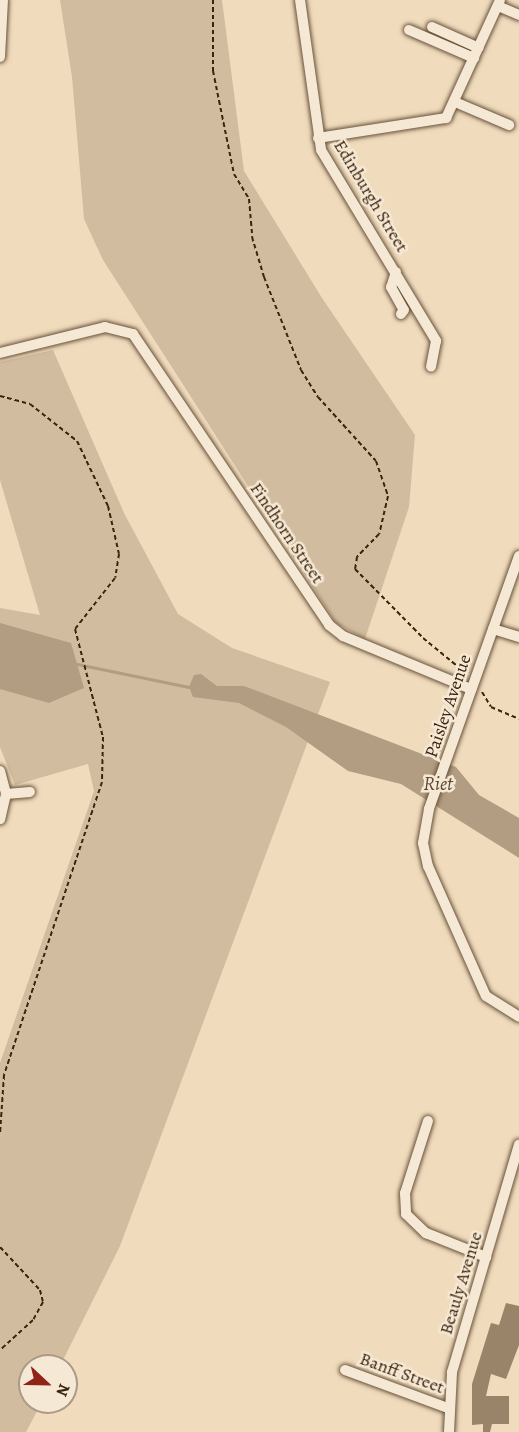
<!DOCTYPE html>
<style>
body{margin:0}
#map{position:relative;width:519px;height:1432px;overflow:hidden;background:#f0dbbd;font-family:Alegreya,serif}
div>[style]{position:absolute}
.green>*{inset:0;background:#d1bc9f}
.water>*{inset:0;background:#b29d82}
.stream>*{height:3px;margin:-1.5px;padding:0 1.5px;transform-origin:1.5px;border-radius:1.5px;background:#b29d82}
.building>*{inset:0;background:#998369}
.path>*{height:2px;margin-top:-1px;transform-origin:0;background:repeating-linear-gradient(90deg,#3b240e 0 4.5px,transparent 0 7.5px)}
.roads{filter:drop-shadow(0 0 2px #68523a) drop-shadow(0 0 2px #68523a)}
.minor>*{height:10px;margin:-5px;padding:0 5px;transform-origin:5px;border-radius:5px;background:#f5e8d4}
span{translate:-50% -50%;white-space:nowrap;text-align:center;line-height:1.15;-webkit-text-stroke:5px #f5e8d4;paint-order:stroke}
.street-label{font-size:18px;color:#3b240e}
.water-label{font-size:20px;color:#5f4831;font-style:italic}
.north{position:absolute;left:18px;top:1354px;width:60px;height:60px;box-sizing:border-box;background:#f5e8d4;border:2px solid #ab9a85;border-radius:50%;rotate:112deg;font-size:16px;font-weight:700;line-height:24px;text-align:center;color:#3b240e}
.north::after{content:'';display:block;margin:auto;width:21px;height:27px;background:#8f2418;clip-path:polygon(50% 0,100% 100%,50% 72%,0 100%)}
</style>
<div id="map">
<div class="green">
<div style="clip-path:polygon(60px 0,222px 0,244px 171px,322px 298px,415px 435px,409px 507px,365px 639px,336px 623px,103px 260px,84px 219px,72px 77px)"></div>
<div style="clip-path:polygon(53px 350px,124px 513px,178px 614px,232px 648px,330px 682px,120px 1246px,60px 1366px,30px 1366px,30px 1402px,42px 1402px,26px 1432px,0 1432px,0 1063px,94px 791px,88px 764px,15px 785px,0 747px,0 608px,40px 615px,0 480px,0 362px)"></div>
</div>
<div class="water">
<div style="clip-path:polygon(0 623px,71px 643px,84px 688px,49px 703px,0 689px)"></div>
<div style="clip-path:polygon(201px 674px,217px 686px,244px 686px,456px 767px,479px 795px,519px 818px,519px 858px,401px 784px,348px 771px,286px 727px,239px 703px,193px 697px,189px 687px,194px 675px)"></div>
</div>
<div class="stream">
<div style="left:77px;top:664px;width:114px;rotate:11.6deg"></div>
</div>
<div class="building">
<div style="clip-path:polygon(506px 1303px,519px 1306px,519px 1345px,506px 1379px,491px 1374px,486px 1396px,509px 1396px,509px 1424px,492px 1424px,490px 1432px,483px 1432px,483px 1424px,472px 1425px,472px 1384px,491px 1323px,499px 1325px)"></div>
</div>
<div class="path">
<div style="left:213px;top:0;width:71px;rotate:90deg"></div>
<div style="left:213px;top:71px;width:105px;rotate:78.5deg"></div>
<div style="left:234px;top:174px;width:29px;rotate:59deg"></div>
<div style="left:249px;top:199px;width:38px;rotate:85deg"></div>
<div style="left:252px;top:237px;width:42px;rotate:73.3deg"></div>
<div style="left:264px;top:277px;width:100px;rotate:68.3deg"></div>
<div style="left:301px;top:370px;width:32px;rotate:58deg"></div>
<div style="left:318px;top:397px;width:86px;rotate:47.8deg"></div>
<div style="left:376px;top:461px;width:37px;rotate:71deg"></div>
<div style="left:388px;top:496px;width:39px;rotate:103deg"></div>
<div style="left:379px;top:534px;width:32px;rotate:134deg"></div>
<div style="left:357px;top:557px;width:12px;rotate:99deg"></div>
<div style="left:355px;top:569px;width:97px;rotate:45.4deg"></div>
<div style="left:423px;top:638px;width:57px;rotate:39.3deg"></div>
<div style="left:0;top:396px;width:31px;rotate:15deg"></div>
<div style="left:30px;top:404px;width:60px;rotate:38.2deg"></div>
<div style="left:77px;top:441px;width:72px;rotate:64.5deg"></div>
<div style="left:108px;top:506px;width:49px;rotate:77.1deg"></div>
<div style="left:119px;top:554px;width:24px;rotate:99deg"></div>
<div style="left:115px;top:578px;width:65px;rotate:128.1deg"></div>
<div style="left:75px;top:629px;width:112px;rotate:75.5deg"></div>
<div style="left:103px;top:737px;width:45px;rotate:91.3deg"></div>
<div style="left:102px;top:782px;width:309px;rotate:108.5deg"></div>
<div style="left:4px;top:1075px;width:58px;rotate:93.9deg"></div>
<div style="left:482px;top:692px;width:17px;rotate:59deg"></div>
<div style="left:491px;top:707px;width:30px;rotate:23deg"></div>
<div style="left:0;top:1247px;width:59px;rotate:47.1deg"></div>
<div style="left:40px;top:1290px;width:12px;rotate:76deg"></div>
<div style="left:43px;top:1302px;width:21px;rotate:119deg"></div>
<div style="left:33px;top:1320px;width:45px;rotate:137.7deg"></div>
</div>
<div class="roads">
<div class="minor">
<div style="left:300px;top:0;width:151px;rotate:82deg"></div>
<div style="left:321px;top:150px;width:223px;rotate:58.9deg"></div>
<div style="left:436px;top:341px;width:26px;rotate:101deg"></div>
<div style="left:498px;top:6px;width:23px;rotate:23deg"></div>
<div style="left:432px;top:27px;width:51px;rotate:24.1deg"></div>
<div style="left:409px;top:30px;width:71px;rotate:23.3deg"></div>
<div style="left:0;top:57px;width:57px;rotate:-87deg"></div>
<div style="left:455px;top:102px;width:59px;rotate:23.1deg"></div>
<div style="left:318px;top:138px;width:130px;rotate:-8.9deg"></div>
<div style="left:446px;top:118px;width:130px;rotate:-65.4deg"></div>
<div style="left:396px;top:272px;width:16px;rotate:108deg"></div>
<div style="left:391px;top:287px;width:26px;rotate:61deg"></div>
<div style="left:404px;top:310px;width:5px;rotate:127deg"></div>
<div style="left:0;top:353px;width:108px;rotate:-13.9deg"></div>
<div style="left:105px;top:327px;width:29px;rotate:14deg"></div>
<div style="left:133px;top:334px;width:351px;rotate:56deg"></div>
<div style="left:329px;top:625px;width:18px;rotate:38deg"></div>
<div style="left:343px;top:636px;width:139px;rotate:22.5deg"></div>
<div style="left:519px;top:556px;width:269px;rotate:109.6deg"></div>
<div style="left:429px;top:809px;width:35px;rotate:100deg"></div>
<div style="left:423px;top:843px;width:24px;rotate:78deg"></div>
<div style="left:428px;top:866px;width:142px;rotate:66deg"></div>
<div style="left:486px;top:996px;width:39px;rotate:32deg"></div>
<div style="left:493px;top:629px;width:27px;rotate:17deg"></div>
<div style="left:0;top:771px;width:24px;rotate:75deg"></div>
<div style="left:6px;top:794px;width:26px;rotate:103deg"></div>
<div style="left:6px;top:794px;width:24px;rotate:-5deg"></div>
<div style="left:428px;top:1121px;width:76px;rotate:107.7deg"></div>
<div style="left:405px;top:1193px;width:21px;rotate:87deg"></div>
<div style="left:406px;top:1214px;width:28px;rotate:44deg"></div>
<div style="left:426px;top:1233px;width:65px;rotate:21.8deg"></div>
<div style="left:345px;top:1370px;width:110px;rotate:20.3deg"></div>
<div style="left:449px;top:1432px;width:60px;rotate:-87.1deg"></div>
<div style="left:452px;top:1372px;width:237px;rotate:-73.6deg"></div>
</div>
</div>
<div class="street-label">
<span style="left:371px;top:196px;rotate:59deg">Edinburgh Street</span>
<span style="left:287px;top:533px;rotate:56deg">Findhorn Street</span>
<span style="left:448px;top:706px;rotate:-71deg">Paisley Avenue</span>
<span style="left:461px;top:1283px;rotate:-73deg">Beauly Avenue</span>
<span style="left:402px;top:1373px;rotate:20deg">Banff Street</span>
</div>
<div class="water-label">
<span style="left:438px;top:783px">Riet</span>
</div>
<div class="north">N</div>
</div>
